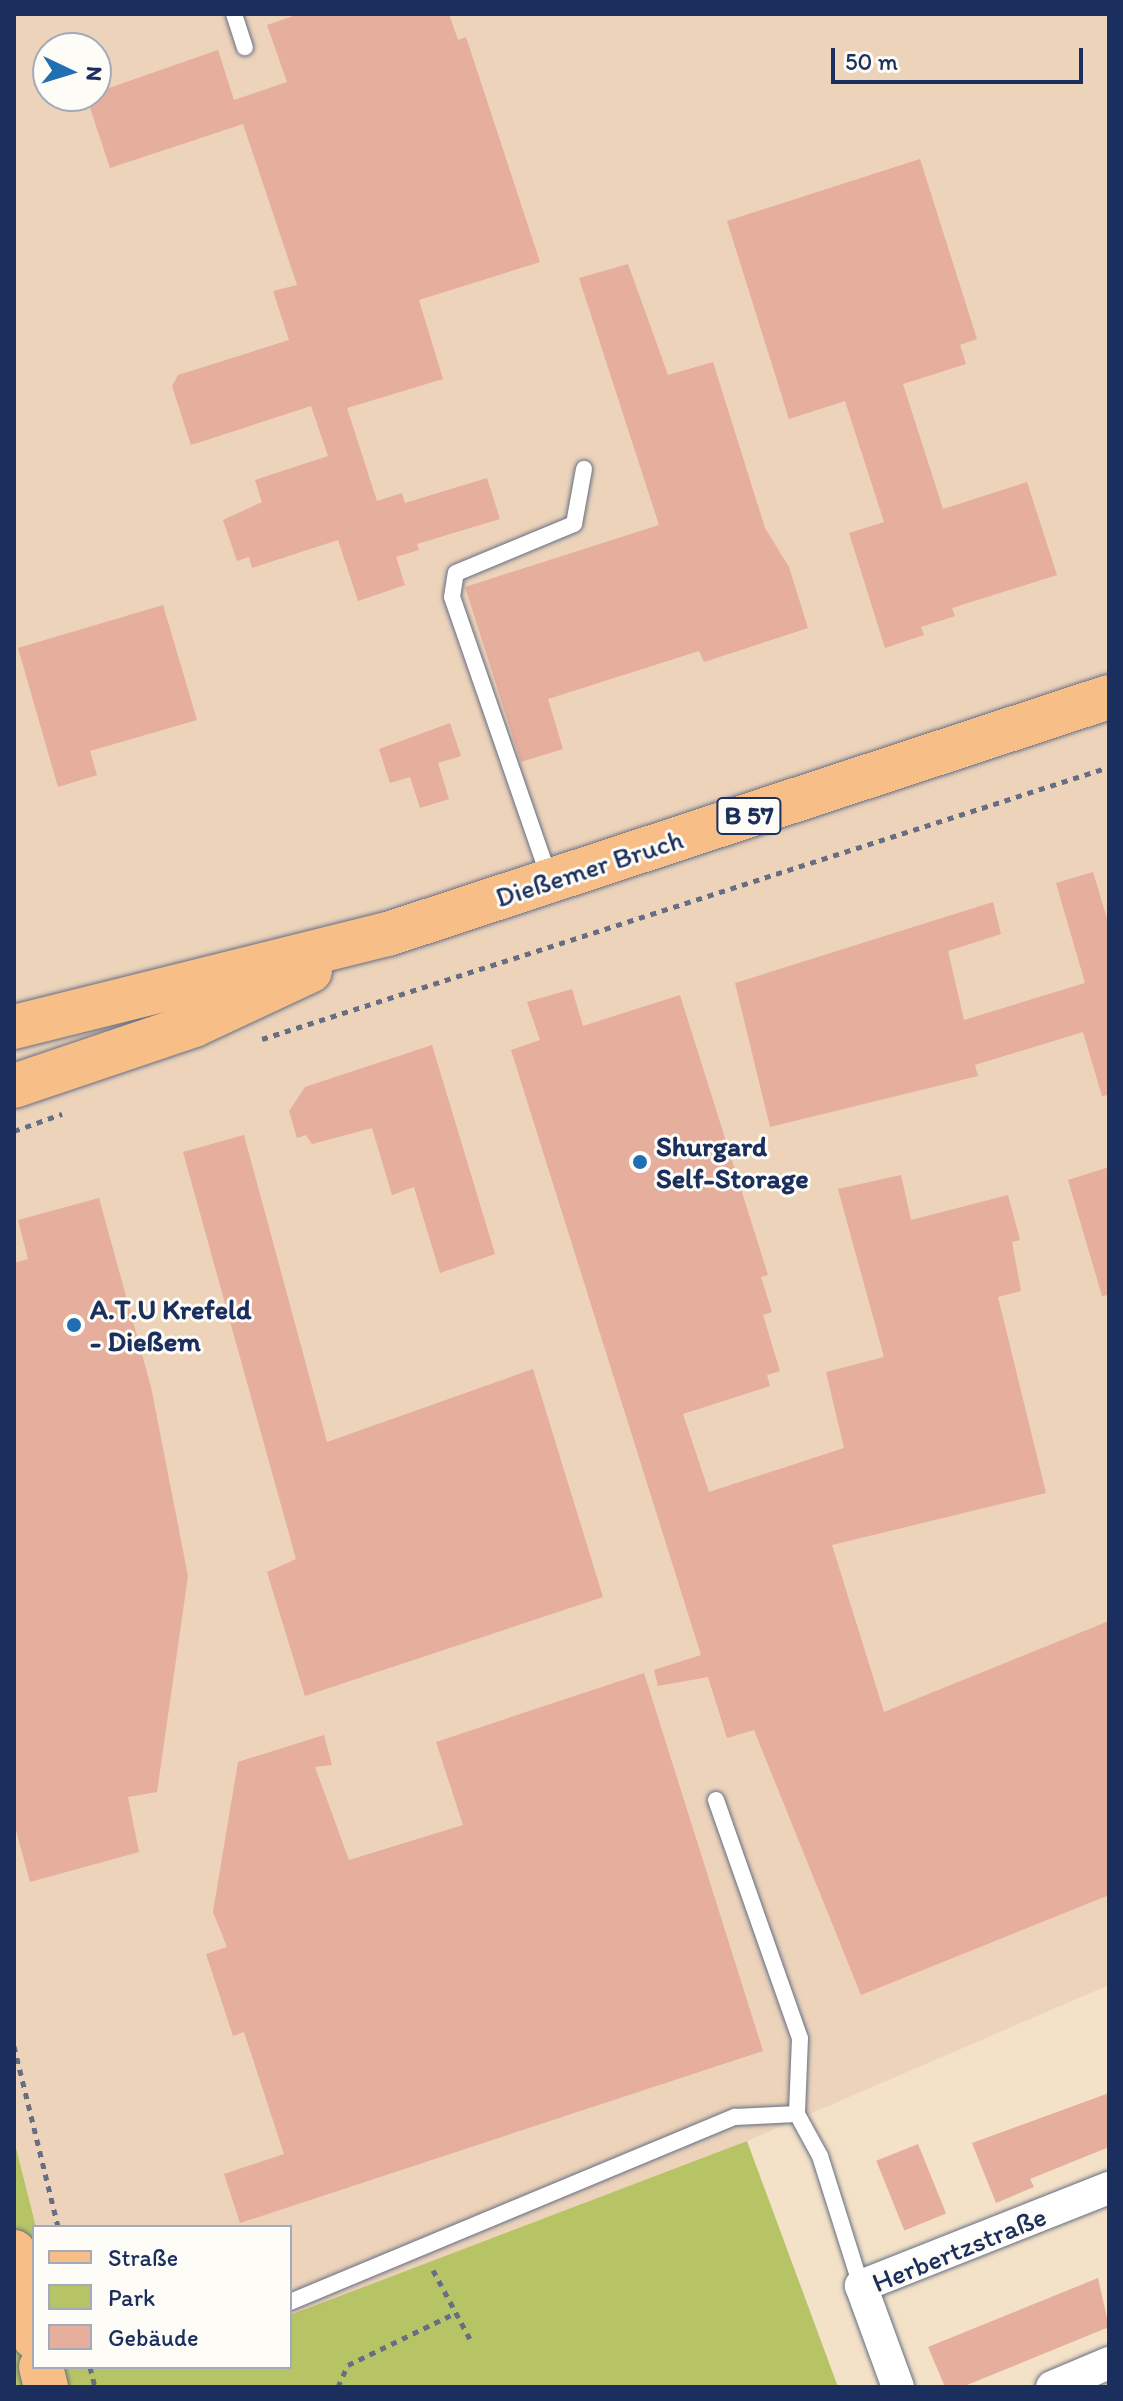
<!DOCTYPE html>
<meta charset="utf-8">
<style>
body{margin:0}
#map{position:relative;width:1123px;height:2401px;overflow:hidden;background:#f3e2c7;font-family:Itim,sans-serif}
div>[style]{position:absolute}
.built>*{inset:0;background:#ecd3ba}
.green>*{inset:0;background:#b7c466}
.building>*{inset:0;background:#e6ae9c;transform-origin:0 0}
.path>*{height:5px;margin-top:-2.5px;transform-origin:0;background:repeating-linear-gradient(90deg,#676e83 0 6px,transparent 0 12px)}
.roads{filter:drop-shadow(0 0 2px #676e83) drop-shadow(0 0 2px #676e83)}
.service>*{height:16px;margin:-8px;padding:0 8px;transform-origin:8px;border-radius:8px;background:#fff}
.minor>*{height:32px;margin:-16px;padding:0 16px;transform-origin:16px;border-radius:16px;background:#fff}
.primary>*{height:44px;margin:-22px;padding:0 22px;transform-origin:22px;border-radius:22px;background:#f7be88}
.dots>*{width:22px;height:22px;translate:-50% -50%;box-sizing:border-box;border:4px solid #fdfcf7;border-radius:50%}
span{translate:-50% -50%;white-space:nowrap;text-align:center;line-height:1.15;-webkit-text-stroke:6px #fdfcf7;paint-order:stroke}
.shield-label span{padding:2px 6px;background:#fdfcf7;border:2px solid;border-radius:6px;-webkit-text-stroke-width:0}
.shield-label{font-size:26px;color:#1b2f5e;font-weight:700}
.street-label{font-size:28px;color:#1b2f5e}
.poi-label{font-size:28px;color:#1b2f5e;font-weight:700}
.left{translate:0 -50%;text-align:left}
.frame{position:absolute;inset:0;border:16px solid #1b2f5e;pointer-events:none}
.legend{position:absolute;left:32px;top:2225px;width:260px;height:144px;box-sizing:border-box;background:#fdfcf7;border:2px solid #a3aaba;margin:0;padding:10px 14px;list-style:none;font-size:24px;color:#1b2f5e}
.legend li{display:flex;align-items:center;gap:16px;height:40px}
.legend b{width:40px;border:2px solid #a3aaba}
.north{position:absolute;left:32px;top:32px;width:80px;height:80px;box-sizing:border-box;background:#fdfcf7;border:2px solid #a3aaba;border-radius:50%;rotate:94deg;font-size:22px;font-weight:700;line-height:32px;text-align:center;color:#1b2f5e}
.north::after{content:'';display:block;margin:auto;width:28px;height:36px;background:#1f6fb2;clip-path:polygon(50% 0,100% 100%,50% 72%,0 100%)}
.scale{position:absolute;left:831px;top:48px;width:252px;height:36px;box-sizing:border-box;border:4px solid #1b2f5e;border-top:0;padding-left:10px;font-size:24px;line-height:28px;white-space:nowrap;color:#1b2f5e;-webkit-text-stroke:6px #fdfcf7;paint-order:stroke}
</style>
<div id="map">
<div class="built">
<div style="clip-path:polygon(evenodd,14px 14px,1109px 14px,1109px 1985px,747px 2141px,290px 2315px,290px 2227px,36px 2227px,14px 2140px,14px 14px,48px 48px,96px 48px,96px 96px,48px 96px,48px 48px)"></div>
</div>
<div class="green">
<div style="clip-path:polygon(14px 2140px,36px 2227px,34px 2367px,290px 2367px,290px 2315px,747px 2141px,838px 2387px,14px 2387px)"></div>
</div>
<div class="building">
<div style="clip-path:polygon(299px 14px,449px 14px,458px 40px,466px 37px,540px 262px,419px 300px,443px 379px,347px 408px,377px 501px,402px 493px,405px 503px,487px 478px,500px 519px,417px 544px,419px 550px,396px 557px,405px 585px,358px 601px,338px 540px,252px 568px,249px 557px,237px 561px,223px 520px,262px 502px,255px 480px,328px 456px,311px 406px,191px 445px,172px 386px,178px 375px,289px 340px,273px 291px,297px 285px,243px 124px,110px 168px,86px 96px,218px 50px,234px 100px,287px 82px,267px 25px)"></div>
<div style="clip-path:polygon(920px 159px,977px 339px,960px 345px,966px 364px,903px 384px,943px 509px,1027px 482px,1057px 575px,952px 608px,955px 616px,921px 627px,924px 635px,885px 648px,849px 533px,884px 522px,845px 401px,789px 419px,727px 221px)"></div>
<div style="clip-path:polygon(628px 264px,668px 375px,713px 362px,765px 528px,789px 567px,808px 628px,704px 662px,699px 651px,548px 699px,563px 749px,521px 762px,465px 587px,659px 525px,579px 278px)"></div>
<div style="clip-path:polygon(163px 605px,197px 720px,90px 751px,97px 775px,58px 787px,18px 648px)"></div>
<div style="clip-path:polygon(450px 723px,461px 756px,438px 763px,449px 799px,420px 808px,410px 777px,390px 783px,379px 749px)"></div>
<div style="clip-path:polygon(1093px 872px,1109px 925px,1109px 1095px,1102px 1096px,1083px 1032px,975px 1065px,978px 1076px,770px 1127px,735px 983px,993px 902px,1001px 934px,948px 951px,964px 1020px,1085px 983px,1056px 883px)"></div>
<div style="clip-path:polygon(572px 989px,583px 1026px,680px 995px,768px 1275px,761px 1277px,772px 1312px,763px 1315px,780px 1371px,767px 1375px,770px 1386px,683px 1414px,709px 1492px,844px 1448px,826px 1372px,884px 1357px,838px 1189px,901px 1175px,911px 1220px,1008px 1195px,1020px 1240px,1012px 1242px,1021px 1291px,998px 1297px,1046px 1493px,832px 1545px,884px 1712px,1109px 1621px,1109px 1895px,861px 1995px,754px 1730px,727px 1738px,708px 1677px,658px 1686px,654px 1670px,701px 1655px,511px 1050px,540px 1040px,527px 1002px)"></div>
<div style="clip-path:polygon(432px 1045px,495px 1254px,440px 1273px,414px 1187px,392px 1195px,372px 1128px,312px 1144px,306px 1135px,297px 1138px,289px 1111px,305px 1087px)"></div>
<div style="clip-path:polygon(244px 1135px,327px 1442px,533px 1369px,603px 1597px,305px 1696px,267px 1572px,296px 1559px,183px 1152px)"></div>
<div style="clip-path:polygon(1109px 1167px,1109px 1295px,1102px 1296px,1068px 1180px)"></div>
<div style="clip-path:polygon(99px 1198px,151px 1387px,188px 1576px,157px 1792px,128px 1797px,139px 1852px,30px 1882px,14px 1823px,14px 1263px,28px 1259px,18px 1220px)"></div>
<div style="clip-path:polygon(644px 1673px,763px 2051px,240px 2223px,224px 2174px,284px 2154px,244px 2032px,233px 2036px,206px 1954px,227px 1947px,213px 1912px,238px 1762px,324px 1735px,332px 1765px,315px 1767px,349px 1860px,463px 1825px,436px 1742px)"></div>
<div style="clip-path:polygon(1109px 2093px,1109px 2147px,1030px 2179px,1034px 2187px,996px 2203px,972px 2143px)"></div>
<div style="left:918px;top:2144px;width:75px;height:45px;rotate:68deg"></div>
<div style="clip-path:polygon(1098px 2278px,1109px 2327px,962px 2387px,945px 2387px,928px 2347px)"></div>
</div>
<div class="path">
<div style="left:262px;top:1039px;width:890px;rotate:-17.8deg"></div>
<div style="left:14px;top:1131px;width:51px;rotate:-19.5deg"></div>
<div style="left:14px;top:2046px;width:186px;rotate:76.3deg"></div>
<div style="left:433px;top:2270px;width:78px;rotate:61.8deg"></div>
<div style="left:90px;top:2367px;width:21px;rotate:76deg"></div>
<div style="left:338px;top:2387px;width:24px;rotate:-66deg"></div>
<div style="left:348px;top:2365px;width:117px;rotate:-25.9deg"></div>
</div>
<div class="roads">
<div class="service">
<div style="left:234px;top:14px;width:35px;rotate:72deg"></div>
<div style="left:550px;top:880px;width:299px;rotate:-109.1deg"></div>
<div style="left:452px;top:597px;width:24px;rotate:-81deg"></div>
<div style="left:456px;top:573px;width:128px;rotate:-22.6deg"></div>
<div style="left:574px;top:524px;width:56px;rotate:-79.7deg"></div>
<div style="left:716px;top:1800px;width:252px;rotate:70.6deg"></div>
<div style="left:800px;top:2038px;width:76px;rotate:92.3deg"></div>
<div style="left:290px;top:2302px;width:482px;rotate:-22.6deg"></div>
<div style="left:735px;top:2117px;width:62px;rotate:-2.8deg"></div>
<div style="left:797px;top:2114px;width:48px;rotate:61.3deg"></div>
<div style="left:820px;top:2156px;width:136px;rotate:72.5deg"></div>
</div>
<div class="minor">
<div style="left:898px;top:2387px;width:108px;rotate:-110.1deg"></div>
<div style="left:861px;top:2286px;width:267px;rotate:-21.6deg"></div>
<div style="left:1052px;top:2387px;width:62px;rotate:-22.8deg"></div>
</div>
<div class="primary">
<div style="left:14px;top:1027px;width:385px;rotate:-14deg"></div>
<div style="left:388px;top:934px;width:759px;rotate:-18.2deg"></div>
<div style="left:14px;top:1086px;width:190px;rotate:-18.7deg"></div>
<div style="left:194px;top:1025px;width:128px;rotate:-25deg"></div>
<div style="left:14px;top:2252px;width:87px;rotate:76.8deg"></div>
<div style="left:41px;top:2367px;width:21px;rotate:76deg"></div>
</div>
</div>
<div class="dots">
<div style="left:640px;top:1162px;background:#1f6fb2"></div>
<div style="left:74px;top:1325px;background:#1f6fb2"></div>
</div>
<div class="shield-label">
<span style="left:749px;top:816px">B 57</span>
</div>
<div class="street-label">
<span style="left:589px;top:868px;rotate:-18deg">Dießemer Bruch</span>
<span style="left:959px;top:2249px;rotate:-22deg">Herbertzstraße</span>
</div>
<div class="poi-label">
<span class="left" style="left:656px;top:1162px">Shurgard<br>Self-Storage</span>
<span class="left" style="left:90px;top:1325px">A.T.U Krefeld<br>- Dießem</span>
</div>
<div class="frame"></div>
<ul class="legend">
<li><b style="height:10px;background:#f7be88"></b>Straße</li>
<li><b style="height:22px;background:#b7c466"></b>Park</li>
<li><b style="height:22px;background:#e6ae9c"></b>Gebäude</li>
</ul>
<div class="north">N</div>
<div class="scale">50 m</div>
</div>
